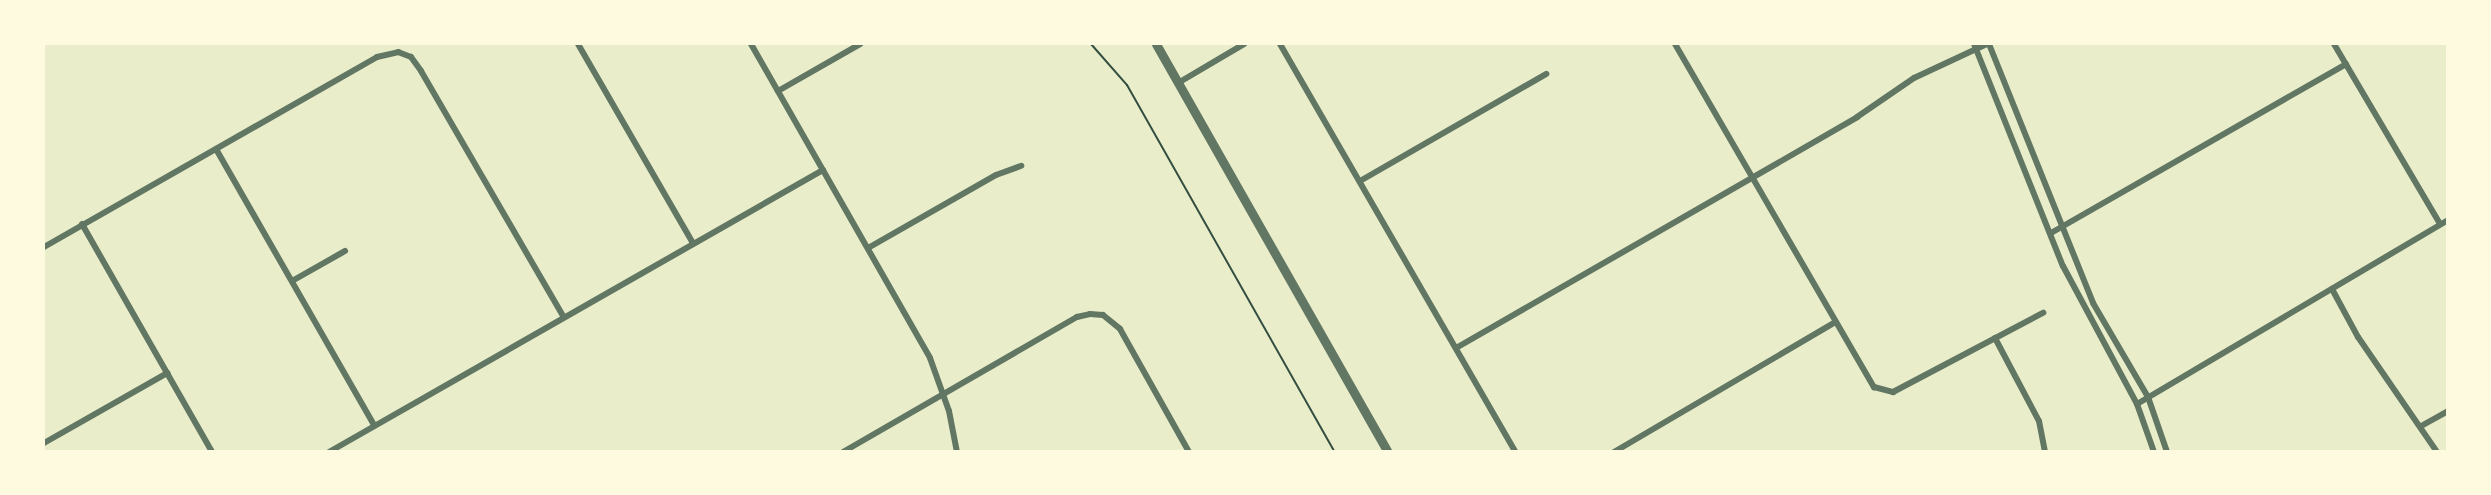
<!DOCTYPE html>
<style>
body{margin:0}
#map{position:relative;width:2491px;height:495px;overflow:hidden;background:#e9edc9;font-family:"Archivo Narrow",sans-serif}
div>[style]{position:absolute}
.path>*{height:2px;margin:-1px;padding:0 1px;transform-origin:1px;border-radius:1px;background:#344e41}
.minor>*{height:6px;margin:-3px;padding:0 3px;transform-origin:3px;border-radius:3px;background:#617663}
.tertiary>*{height:9px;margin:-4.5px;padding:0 4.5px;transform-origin:4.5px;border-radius:4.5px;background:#617663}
span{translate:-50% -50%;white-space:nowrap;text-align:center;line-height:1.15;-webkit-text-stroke:5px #fefae0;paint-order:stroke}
.frame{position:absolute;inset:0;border:45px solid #fefae0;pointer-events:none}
</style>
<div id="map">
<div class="path">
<div style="left:1091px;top:44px;width:55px;rotate:48.7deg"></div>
<div style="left:1127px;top:85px;width:422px;rotate:60.5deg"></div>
</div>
<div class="minor">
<div style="left:578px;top:44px;width:230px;rotate:60deg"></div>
<div style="left:751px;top:44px;width:361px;rotate:60.3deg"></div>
<div style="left:930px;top:358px;width:56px;rotate:70.3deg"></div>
<div style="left:949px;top:411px;width:42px;rotate:79deg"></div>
<div style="left:1280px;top:44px;width:471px;rotate:60deg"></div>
<div style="left:1675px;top:44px;width:397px;rotate:59.9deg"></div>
<div style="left:1874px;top:387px;width:20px;rotate:15deg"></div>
<div style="left:1893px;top:392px;width:170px;rotate:-27.8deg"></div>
<div style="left:1974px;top:44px;width:239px;rotate:68.2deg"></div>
<div style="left:2063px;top:266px;width:157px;rotate:61.8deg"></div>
<div style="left:2137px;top:404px;width:51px;rotate:70.5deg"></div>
<div style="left:1989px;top:44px;width:279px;rotate:68.1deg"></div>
<div style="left:2093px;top:303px;width:109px;rotate:59.7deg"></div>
<div style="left:2148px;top:397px;width:58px;rotate:70.9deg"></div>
<div style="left:2334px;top:44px;width:209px;rotate:59.5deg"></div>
<div style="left:1178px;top:83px;width:77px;rotate:-30.6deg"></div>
<div style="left:778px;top:91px;width:95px;rotate:-29.8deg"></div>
<div style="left:216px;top:149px;width:318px;rotate:60.2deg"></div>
<div style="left:1360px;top:181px;width:215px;rotate:-29.9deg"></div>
<div style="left:82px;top:224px;width:262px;rotate:60.3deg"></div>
<div style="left:2051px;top:233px;width:340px;rotate:-29.8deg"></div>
<div style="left:44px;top:247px;width:383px;rotate:-29.7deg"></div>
<div style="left:377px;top:57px;width:22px;rotate:-13deg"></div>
<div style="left:398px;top:52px;width:14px;rotate:21deg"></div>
<div style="left:411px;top:57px;width:17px;rotate:54deg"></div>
<div style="left:421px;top:71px;width:283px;rotate:59.9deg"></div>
<div style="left:868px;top:248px;width:147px;rotate:-29.7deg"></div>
<div style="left:996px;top:175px;width:27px;rotate:-20deg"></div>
<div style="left:292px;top:281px;width:61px;rotate:-29.5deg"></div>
<div style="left:2332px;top:289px;width:55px;rotate:61.6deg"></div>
<div style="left:2358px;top:337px;width:140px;rotate:55.5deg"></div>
<div style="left:1995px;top:338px;width:94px;rotate:62.1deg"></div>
<div style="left:2039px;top:421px;width:32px;rotate:79deg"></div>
<div style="left:1456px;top:348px;width:463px;rotate:-29.9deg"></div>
<div style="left:1857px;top:117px;width:69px;rotate:-34.4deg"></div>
<div style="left:1914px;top:78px;width:81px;rotate:-25deg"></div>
<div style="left:2137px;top:404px;width:361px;rotate:-30.6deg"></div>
<div style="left:2423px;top:425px;width:29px;rotate:-29deg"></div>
<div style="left:44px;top:443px;width:142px;rotate:-29.6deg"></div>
<div style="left:329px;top:452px;width:569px;rotate:-29.72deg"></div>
<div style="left:843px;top:452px;width:270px;rotate:-30deg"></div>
<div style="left:1077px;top:317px;width:13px;rotate:-13deg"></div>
<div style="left:1090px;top:314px;width:13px;rotate:4deg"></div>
<div style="left:1103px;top:315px;width:22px;rotate:39deg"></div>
<div style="left:1120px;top:329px;width:141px;rotate:60.7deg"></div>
<div style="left:1614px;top:452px;width:257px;rotate:-30.4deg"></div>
</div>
<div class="tertiary">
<div style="left:1156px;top:44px;width:469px;rotate:60.4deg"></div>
</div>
<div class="frame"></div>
</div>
